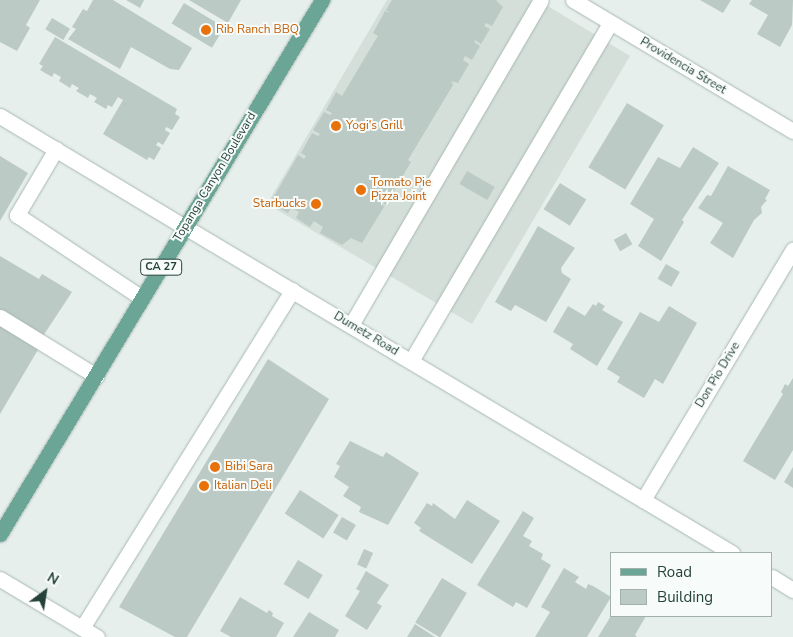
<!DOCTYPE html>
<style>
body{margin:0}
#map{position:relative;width:793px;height:637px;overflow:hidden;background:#e6efeb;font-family:"Nunito Sans",sans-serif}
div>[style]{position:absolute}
.built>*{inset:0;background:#d4dfda}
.building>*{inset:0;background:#bbcac4;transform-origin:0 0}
.roads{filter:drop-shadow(0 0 1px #a8b8b2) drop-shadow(0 0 1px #a8b8b2)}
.service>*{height:15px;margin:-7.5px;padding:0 7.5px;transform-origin:7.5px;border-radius:7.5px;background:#fff}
.minor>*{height:15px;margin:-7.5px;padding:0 7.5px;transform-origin:7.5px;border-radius:7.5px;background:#fff}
.secondary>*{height:15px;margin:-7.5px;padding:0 7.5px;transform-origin:7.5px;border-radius:7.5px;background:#fff}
.primary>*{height:15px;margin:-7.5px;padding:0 7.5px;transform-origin:7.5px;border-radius:7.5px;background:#6aa596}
.dots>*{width:14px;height:14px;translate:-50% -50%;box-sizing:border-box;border:2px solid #f7fbf9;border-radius:50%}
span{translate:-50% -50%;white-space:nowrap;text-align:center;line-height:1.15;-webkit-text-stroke:4px #f7fbf9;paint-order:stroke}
.shield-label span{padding:1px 4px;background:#f7fbf9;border:1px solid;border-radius:4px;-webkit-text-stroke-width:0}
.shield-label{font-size:11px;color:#24423a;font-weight:700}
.food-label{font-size:12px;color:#c56008}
.left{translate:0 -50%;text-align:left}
.right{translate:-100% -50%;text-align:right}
.street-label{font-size:12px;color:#24423a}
.legend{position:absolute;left:610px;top:552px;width:162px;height:65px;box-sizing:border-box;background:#f7fbf9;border:1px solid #a3b1ad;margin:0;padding:6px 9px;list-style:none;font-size:15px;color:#24423a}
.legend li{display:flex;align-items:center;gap:10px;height:25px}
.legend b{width:25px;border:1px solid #a3b1ad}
.north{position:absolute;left:20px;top:567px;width:50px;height:50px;-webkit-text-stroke:4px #f7fbf9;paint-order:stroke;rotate:31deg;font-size:14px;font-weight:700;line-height:20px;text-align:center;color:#24423a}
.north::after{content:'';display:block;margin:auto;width:18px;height:22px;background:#24423a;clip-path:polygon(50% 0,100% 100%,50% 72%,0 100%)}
</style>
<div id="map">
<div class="built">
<div style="clip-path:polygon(387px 0,538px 0,630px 56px,472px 324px,267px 204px)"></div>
</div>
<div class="building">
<div style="clip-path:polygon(0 0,40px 0,26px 25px,30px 28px,17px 51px,0 42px)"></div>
<div style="clip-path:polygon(93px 0,113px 0,192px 48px,179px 70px,170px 69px,131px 47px,120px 69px,68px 39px,76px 29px,72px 27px,83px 9px,87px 11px)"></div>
<div style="clip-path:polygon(126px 0,144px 0,140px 8px)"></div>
<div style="clip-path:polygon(189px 0,241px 0,228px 23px)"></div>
<div style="clip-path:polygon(392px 0,496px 0,503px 7px,492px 26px,486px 23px,484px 26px,490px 29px,481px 44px,475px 40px,474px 42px,480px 46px,472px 60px,465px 56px,463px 60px,469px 64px,458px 83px,451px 81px,453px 85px,408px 160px,411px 162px,399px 182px,396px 180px,394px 183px,397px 185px,386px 205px,382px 203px,384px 207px,362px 243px,351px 238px,342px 245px,320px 233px,323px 227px,314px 221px,310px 227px,296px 218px,299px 212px,291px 208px,288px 213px,270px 203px,298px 155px,304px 159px,306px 156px,301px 153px,312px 133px,318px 136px,320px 134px,313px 130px,324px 112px,330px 115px,332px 113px,326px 110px,336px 92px,342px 96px,376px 39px,378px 36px,373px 33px,385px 11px,391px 13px,386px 10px)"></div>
<div style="clip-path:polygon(700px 0,731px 0,723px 13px)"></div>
<div style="clip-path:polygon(752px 0,793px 0,792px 25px,780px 47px,757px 34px,768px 15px,749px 4px)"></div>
<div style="left:184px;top:3px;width:47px;height:24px;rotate:31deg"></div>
<div style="left:52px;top:18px;width:21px;height:13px;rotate:31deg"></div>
<div style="clip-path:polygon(55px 37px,177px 109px,175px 114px,180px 117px,172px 130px,166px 127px,165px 130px,170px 133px,163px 145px,158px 142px,156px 145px,161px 148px,154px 160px,149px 157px,147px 160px,103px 134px,123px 100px,118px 97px,112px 107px,108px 105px,106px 109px,94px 102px,97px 98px,90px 94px,88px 98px,76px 91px,79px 88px,72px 84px,70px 88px,59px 81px,61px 77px,54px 73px,52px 77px,40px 70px,43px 66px,39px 64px)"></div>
<div style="left:627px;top:103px;width:43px;height:75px;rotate:31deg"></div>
<div style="clip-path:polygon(693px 147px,719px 163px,682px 220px,684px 222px,661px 261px,638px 246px,654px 219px,630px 204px,658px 157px,680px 168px)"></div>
<div style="clip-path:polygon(0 156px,28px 173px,0 221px)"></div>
<div style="clip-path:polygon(728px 166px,770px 190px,765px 199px,767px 200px,761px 207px,762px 213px,754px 220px,733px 258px,710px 243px,723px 223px,698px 208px,707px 195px,711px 196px)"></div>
<div style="left:467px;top:171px;width:32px;height:15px;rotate:30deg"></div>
<div style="left:560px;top:183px;width:31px;height:31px;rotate:32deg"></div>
<div style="clip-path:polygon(538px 226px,575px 248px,561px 268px,562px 273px,571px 279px,546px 322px,519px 307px,515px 305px,511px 311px,495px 302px)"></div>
<div style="left:626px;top:233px;width:13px;height:14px;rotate:61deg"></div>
<div style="clip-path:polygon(0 256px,39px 279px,42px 274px,72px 292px,43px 336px,0 310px)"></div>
<div style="left:666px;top:264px;width:16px;height:17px;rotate:30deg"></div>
<div style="clip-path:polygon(598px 302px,605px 306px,602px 310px,623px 322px,597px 366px,570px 349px,573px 344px,553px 332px,568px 306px,585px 316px,593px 304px,596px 306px)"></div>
<div style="clip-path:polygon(669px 306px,697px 323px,663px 384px,655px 379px,644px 398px,617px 382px,620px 377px,607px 369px,640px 312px,659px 322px)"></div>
<div style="clip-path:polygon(0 325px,39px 348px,0 414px)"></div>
<div style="clip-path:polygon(268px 359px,329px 399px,187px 637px,175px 637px,119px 607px)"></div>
<div style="clip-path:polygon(793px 378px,793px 450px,775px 480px,743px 461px,783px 394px,781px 392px,785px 384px,788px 386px)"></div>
<div style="clip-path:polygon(350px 441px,383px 457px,386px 452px,419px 473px,388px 525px,359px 512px,361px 507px,343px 496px,349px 487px,334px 477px,340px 466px,336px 464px)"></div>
<div style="clip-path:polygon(793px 467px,793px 488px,784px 482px)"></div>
<div style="left:300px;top:490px;width:46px;height:28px;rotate:33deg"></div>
<div style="clip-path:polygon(467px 500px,500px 521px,472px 564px,419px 531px,421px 528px,414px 523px,427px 503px,432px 506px,433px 503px,455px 519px)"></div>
<div style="clip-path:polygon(523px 511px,534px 518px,523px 536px,532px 541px,529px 546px,543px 554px,541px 559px,551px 565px,527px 608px,516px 602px,513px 607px,477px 585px)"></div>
<div style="left:342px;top:517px;width:16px;height:18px;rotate:30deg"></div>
<div style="left:364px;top:549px;width:10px;height:17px;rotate:24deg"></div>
<div style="left:298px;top:560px;width:29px;height:28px;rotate:31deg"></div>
<div style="clip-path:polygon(564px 568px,579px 577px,575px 582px,586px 589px,588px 584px,593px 586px,611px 597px,587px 637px,535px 637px,550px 612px,541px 607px)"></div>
<div style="clip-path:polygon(366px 571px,389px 585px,377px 603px,382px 606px,367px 630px,345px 616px,360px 591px,356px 589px)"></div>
<div style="left:442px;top:578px;width:29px;height:52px;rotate:31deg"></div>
<div style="clip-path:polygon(240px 597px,267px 613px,269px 610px,273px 613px,272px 616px,284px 623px,276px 637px,231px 637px,220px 631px)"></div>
<div style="clip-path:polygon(309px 612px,339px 630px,335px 637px,293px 637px)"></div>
<div style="clip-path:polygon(611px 616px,646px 616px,635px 635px,637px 637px,598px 637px)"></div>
<div style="clip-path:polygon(415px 624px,435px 637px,407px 637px)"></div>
</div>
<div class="roads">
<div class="service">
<div style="left:56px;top:149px;width:77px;rotate:120.6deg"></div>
<div style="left:17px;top:215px;width:150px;rotate:33.6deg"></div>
<div style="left:0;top:317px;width:113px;rotate:31.6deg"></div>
<div style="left:351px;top:325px;width:376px;rotate:-59.7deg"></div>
<div style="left:411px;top:361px;width:392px;rotate:-59.5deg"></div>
<div style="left:82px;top:628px;width:398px;rotate:-58.1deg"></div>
</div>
<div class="minor">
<div style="left:573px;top:0;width:256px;rotate:30.8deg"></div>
<div style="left:0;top:116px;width:216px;rotate:31deg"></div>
<div style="left:643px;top:500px;width:292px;rotate:-59.1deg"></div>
<div style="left:0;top:579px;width:113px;rotate:30.9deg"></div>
</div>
<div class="secondary">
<div style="left:185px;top:227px;width:637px;rotate:30.79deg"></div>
<div style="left:772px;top:577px;width:25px;rotate:32deg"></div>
</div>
<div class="primary">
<div style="left:0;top:534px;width:624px;rotate:-58.91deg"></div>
</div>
</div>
<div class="dots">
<div style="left:206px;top:30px;background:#e8710a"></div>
<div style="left:336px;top:126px;background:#e8710a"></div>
<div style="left:361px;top:190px;background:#e8710a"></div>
<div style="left:316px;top:204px;background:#e8710a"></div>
<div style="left:215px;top:467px;background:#e8710a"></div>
<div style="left:204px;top:486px;background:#e8710a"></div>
</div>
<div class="shield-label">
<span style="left:161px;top:267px">CA 27</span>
</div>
<div class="food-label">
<span class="left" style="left:216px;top:30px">Rib Ranch BBQ</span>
<span class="left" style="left:346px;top:126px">Yogi's Grill</span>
<span class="left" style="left:371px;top:190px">Tomato Pie<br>Pizza Joint</span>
<span class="right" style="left:306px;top:204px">Starbucks</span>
<span class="left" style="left:225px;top:467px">Bibi Sara</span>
<span class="left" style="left:214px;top:486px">Italian Deli</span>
</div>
<div class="street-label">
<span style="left:683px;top:66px;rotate:31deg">Providencia Street</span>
<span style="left:215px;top:177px;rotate:-59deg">Topanga Canyon Boulevard</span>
<span style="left:366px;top:334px;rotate:31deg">Dumetz Road</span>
<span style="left:718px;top:375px;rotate:-59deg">Don Pio Drive</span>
</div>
<ul class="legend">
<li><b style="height:6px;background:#6aa596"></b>Road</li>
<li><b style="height:14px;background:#bbcac4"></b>Building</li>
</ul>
<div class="north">N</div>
</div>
